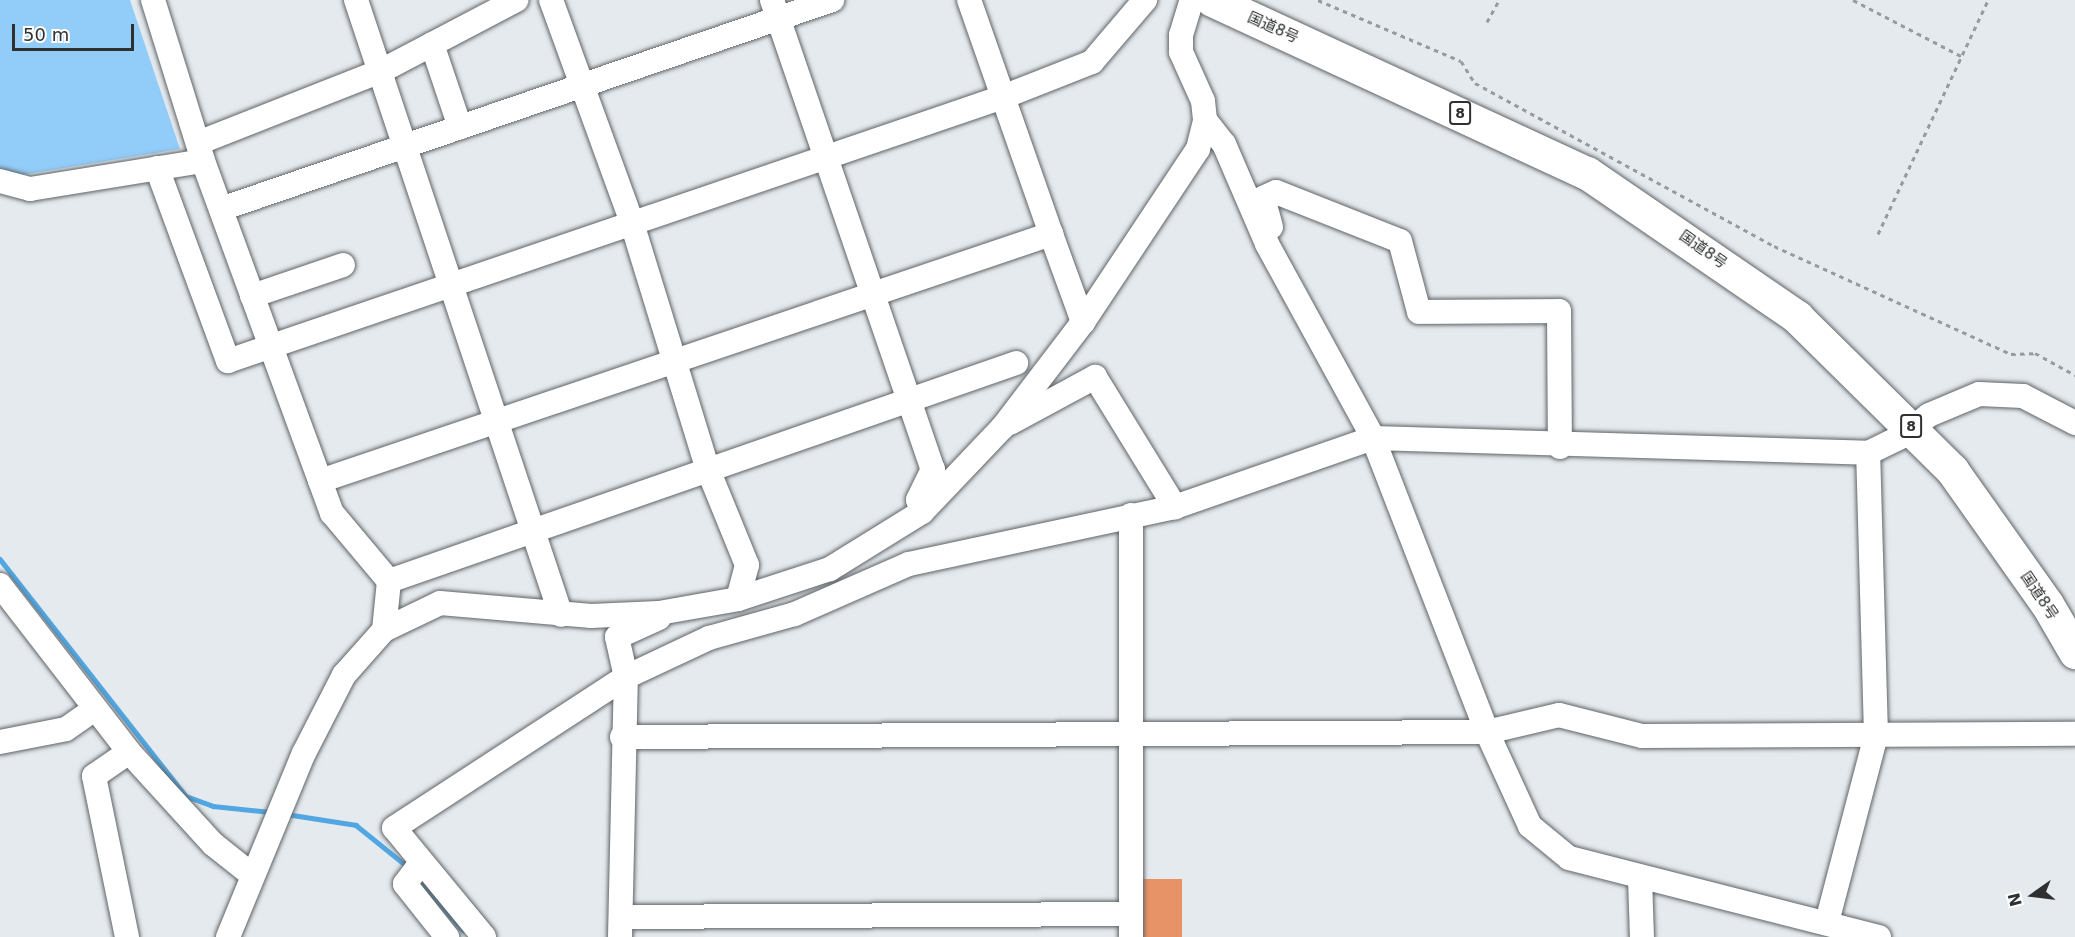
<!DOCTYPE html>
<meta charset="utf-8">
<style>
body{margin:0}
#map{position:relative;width:2075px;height:937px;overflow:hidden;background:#e5eaee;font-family:"DejaVu Sans","Noto Sans JP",sans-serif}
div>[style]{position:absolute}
.green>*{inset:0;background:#92ccf8}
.stream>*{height:4.5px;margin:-2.25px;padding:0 2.25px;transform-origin:2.25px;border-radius:2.25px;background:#52a7e2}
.building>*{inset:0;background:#e89367;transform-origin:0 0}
.path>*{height:3px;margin-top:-1.5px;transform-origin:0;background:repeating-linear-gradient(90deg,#979b9e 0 4.5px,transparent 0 9px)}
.roads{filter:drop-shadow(0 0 2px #5f6467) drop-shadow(0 0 2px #5f6467)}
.minor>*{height:24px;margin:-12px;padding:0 12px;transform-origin:12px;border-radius:12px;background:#fff}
.highway>*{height:33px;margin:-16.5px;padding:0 16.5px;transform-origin:16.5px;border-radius:16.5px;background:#fff}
span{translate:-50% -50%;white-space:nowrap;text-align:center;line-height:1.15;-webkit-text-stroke:4.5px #fff;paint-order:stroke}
.shield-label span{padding:2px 4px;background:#fff;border:2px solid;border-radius:4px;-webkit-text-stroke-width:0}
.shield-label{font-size:14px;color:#2e3032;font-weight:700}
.street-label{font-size:15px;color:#2e3032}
.north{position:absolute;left:2003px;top:865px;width:60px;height:60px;-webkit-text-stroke:4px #fff;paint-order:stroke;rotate:256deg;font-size:16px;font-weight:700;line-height:24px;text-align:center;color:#2e3032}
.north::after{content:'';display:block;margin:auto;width:21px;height:27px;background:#2e3032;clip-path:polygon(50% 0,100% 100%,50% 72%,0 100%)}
.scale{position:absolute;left:12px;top:24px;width:122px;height:27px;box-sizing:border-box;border:3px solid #2e3032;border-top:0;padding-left:8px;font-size:18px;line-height:21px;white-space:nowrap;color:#2e3032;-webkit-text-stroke:4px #fff;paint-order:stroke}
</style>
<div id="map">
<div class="green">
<div style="clip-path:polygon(0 0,130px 0,180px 149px,21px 175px,0 169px)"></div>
</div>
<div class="stream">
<div style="left:0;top:559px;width:301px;rotate:51.9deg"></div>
<div style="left:186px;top:796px;width:29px;rotate:20deg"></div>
<div style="left:213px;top:806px;width:58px;rotate:5.9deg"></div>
<div style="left:286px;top:814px;width:71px;rotate:8.9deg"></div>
<div style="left:356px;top:825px;width:67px;rotate:38.9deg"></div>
<div style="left:418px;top:878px;width:69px;rotate:49.1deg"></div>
</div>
<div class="building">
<div style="left:1141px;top:879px;width:41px;height:58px"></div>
</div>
<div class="path">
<div style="left:1318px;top:0;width:155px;rotate:23.1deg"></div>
<div style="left:1461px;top:61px;width:26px;rotate:58deg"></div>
<div style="left:1475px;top:83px;width:341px;rotate:28.6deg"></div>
<div style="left:1774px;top:246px;width:260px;rotate:24.5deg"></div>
<div style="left:2011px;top:354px;width:24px;rotate:-2deg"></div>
<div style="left:2035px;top:353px;width:46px;rotate:28.8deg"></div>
<div style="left:1853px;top:0;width:122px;rotate:27.4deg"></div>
<div style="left:1487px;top:22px;width:25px;rotate:-61deg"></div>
<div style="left:1878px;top:234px;width:259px;rotate:-64.8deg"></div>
</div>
<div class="roads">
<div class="minor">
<div style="left:153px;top:0;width:169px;rotate:72.7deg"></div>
<div style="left:203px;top:161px;width:375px;rotate:69.9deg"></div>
<div style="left:332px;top:513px;width:89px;rotate:50deg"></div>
<div style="left:389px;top:581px;width:49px;rotate:95.8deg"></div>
<div style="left:356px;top:0;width:648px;rotate:71.57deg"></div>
<div style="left:551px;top:0;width:234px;rotate:70deg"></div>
<div style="left:631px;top:220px;width:258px;rotate:72.9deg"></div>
<div style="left:707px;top:467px;width:106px;rotate:67.8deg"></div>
<div style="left:747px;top:565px;width:35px;rotate:105deg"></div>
<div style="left:772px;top:0;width:496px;rotate:71.1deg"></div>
<div style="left:933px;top:469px;width:34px;rotate:116deg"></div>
<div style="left:918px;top:500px;width:8px;rotate:67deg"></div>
<div style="left:432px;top:44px;width:88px;rotate:71.4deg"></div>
<div style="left:1205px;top:120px;width:31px;rotate:52deg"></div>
<div style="left:1224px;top:144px;width:109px;rotate:66.7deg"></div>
<div style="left:1267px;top:244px;width:221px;rotate:61.3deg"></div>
<div style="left:1373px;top:438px;width:315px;rotate:68.8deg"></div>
<div style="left:1487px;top:732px;width:103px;rotate:65.4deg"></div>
<div style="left:1530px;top:826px;width:50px;rotate:39.4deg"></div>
<div style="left:1569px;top:858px;width:320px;rotate:14.3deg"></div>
<div style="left:198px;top:143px;width:197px;rotate:-21.5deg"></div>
<div style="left:381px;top:71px;width:153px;rotate:-27.7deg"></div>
<div style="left:157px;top:168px;width:206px;rotate:69.8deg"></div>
<div style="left:228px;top:361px;width:819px;rotate:-18.81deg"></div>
<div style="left:1003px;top:97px;width:96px;rotate:-21.5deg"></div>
<div style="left:1092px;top:62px;width:82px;rotate:-49.5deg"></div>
<div style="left:0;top:181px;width:31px;rotate:15deg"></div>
<div style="left:30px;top:189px;width:175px;rotate:-9.2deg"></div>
<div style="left:221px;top:209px;width:646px;rotate:-18.88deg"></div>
<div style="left:1271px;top:227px;width:30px;rotate:-105deg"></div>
<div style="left:1263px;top:198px;width:14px;rotate:-25deg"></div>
<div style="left:1276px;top:192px;width:133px;rotate:21.6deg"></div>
<div style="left:1400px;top:241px;width:73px;rotate:75deg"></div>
<div style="left:1419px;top:312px;width:140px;rotate:-0.4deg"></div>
<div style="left:1559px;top:311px;width:136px;rotate:89.6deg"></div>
<div style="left:1051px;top:234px;width:94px;rotate:70deg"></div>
<div style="left:252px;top:296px;width:96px;rotate:-18.8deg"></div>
<div style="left:1010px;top:423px;width:97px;rotate:-28.4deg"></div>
<div style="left:1095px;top:377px;width:153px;rotate:58.4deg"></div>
<div style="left:320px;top:481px;width:772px;rotate:-18.67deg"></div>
<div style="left:1051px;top:234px;width:248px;rotate:-109.3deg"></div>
<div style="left:389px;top:581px;width:664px;rotate:-19.17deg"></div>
<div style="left:0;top:585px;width:211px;rotate:52.3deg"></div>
<div style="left:129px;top:752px;width:125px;rotate:47.6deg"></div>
<div style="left:213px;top:844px;width:50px;rotate:38.5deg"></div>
<div style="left:622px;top:737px;width:865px;rotate:-0.33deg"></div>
<div style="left:1487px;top:732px;width:74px;rotate:-13.3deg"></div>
<div style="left:1559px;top:715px;width:86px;rotate:14.2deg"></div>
<div style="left:1642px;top:736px;width:433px;rotate:-0.3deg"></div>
<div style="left:0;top:742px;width:67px;rotate:-11.1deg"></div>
<div style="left:66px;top:729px;width:33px;rotate:-35deg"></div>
<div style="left:420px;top:864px;width:25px;rotate:127deg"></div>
<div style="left:405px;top:884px;width:68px;rotate:51.6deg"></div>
<div style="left:1640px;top:878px;width:59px;rotate:88.1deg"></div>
<div style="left:621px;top:917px;width:509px;rotate:-0.34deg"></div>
<div style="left:1827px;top:922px;width:193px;rotate:-75.3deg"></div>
<div style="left:1876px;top:735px;width:282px;rotate:-91.6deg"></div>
<div style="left:127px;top:937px;width:164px;rotate:-101.6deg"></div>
<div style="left:94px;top:776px;width:42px;rotate:-34.4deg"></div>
<div style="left:228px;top:937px;width:199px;rotate:-67.6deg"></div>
<div style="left:304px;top:753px;width:88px;rotate:-62.9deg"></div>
<div style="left:344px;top:675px;width:60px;rotate:-48.4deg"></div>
<div style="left:384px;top:630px;width:62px;rotate:-25.7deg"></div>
<div style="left:440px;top:603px;width:152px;rotate:4.9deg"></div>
<div style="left:591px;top:616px;width:68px;rotate:-2.5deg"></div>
<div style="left:659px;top:613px;width:80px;rotate:-10deg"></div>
<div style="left:738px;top:599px;width:97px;rotate:-18.1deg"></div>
<div style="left:830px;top:569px;width:108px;rotate:-31.8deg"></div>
<div style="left:922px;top:512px;width:117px;rotate:-46.4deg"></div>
<div style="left:1003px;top:427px;width:132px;rotate:-52.7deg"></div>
<div style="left:1083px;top:322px;width:208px;rotate:-56.4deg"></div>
<div style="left:1198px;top:149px;width:30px;rotate:-76deg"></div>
<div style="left:1205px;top:120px;width:19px;rotate:-96deg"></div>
<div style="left:1203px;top:101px;width:54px;rotate:-114.2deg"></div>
<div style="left:1181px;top:52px;width:17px;rotate:-90deg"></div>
<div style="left:1181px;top:35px;width:37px;rotate:-73deg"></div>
<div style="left:484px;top:937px;width:141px;rotate:-129.5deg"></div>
<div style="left:394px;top:828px;width:277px;rotate:-33.1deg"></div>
<div style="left:626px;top:677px;width:41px;rotate:-102.7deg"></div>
<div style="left:617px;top:637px;width:46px;rotate:-24.3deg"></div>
<div style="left:620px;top:937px;width:260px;rotate:-88.7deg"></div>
<div style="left:626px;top:677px;width:92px;rotate:-25.2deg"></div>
<div style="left:709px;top:638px;width:89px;rotate:-15.6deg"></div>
<div style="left:795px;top:614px;width:124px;rotate:-23.7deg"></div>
<div style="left:909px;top:564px;width:272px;rotate:-12.1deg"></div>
<div style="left:1175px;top:507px;width:210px;rotate:-19.2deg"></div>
<div style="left:1373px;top:438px;width:495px;rotate:1.7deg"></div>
<div style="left:1868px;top:453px;width:39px;rotate:-26deg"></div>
<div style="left:1903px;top:436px;width:33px;rotate:-39deg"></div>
<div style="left:1929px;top:415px;width:54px;rotate:-22.8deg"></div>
<div style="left:1979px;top:394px;width:44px;rotate:2.6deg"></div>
<div style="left:2023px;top:396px;width:59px;rotate:27.4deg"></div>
<div style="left:1131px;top:937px;width:422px;rotate:-90deg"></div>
</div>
<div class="highway">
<div style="left:1212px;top:0;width:413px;rotate:24.8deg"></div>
<div style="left:1587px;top:173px;width:255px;rotate:34.4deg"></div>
<div style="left:1797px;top:317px;width:218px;rotate:44.6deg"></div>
<div style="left:1952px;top:470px;width:164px;rotate:54.7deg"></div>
<div style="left:2047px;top:604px;width:56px;rotate:59.7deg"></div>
</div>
</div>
<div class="shield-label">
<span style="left:1460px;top:113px">8</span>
<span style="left:1911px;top:426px">8</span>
</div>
<div class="street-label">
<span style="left:1273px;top:28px;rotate:24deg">国道8号</span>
<span style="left:1703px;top:250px;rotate:35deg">国道8号</span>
<span style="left:2039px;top:596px;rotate:56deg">国道8号</span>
</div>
<div class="north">N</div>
<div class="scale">50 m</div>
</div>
